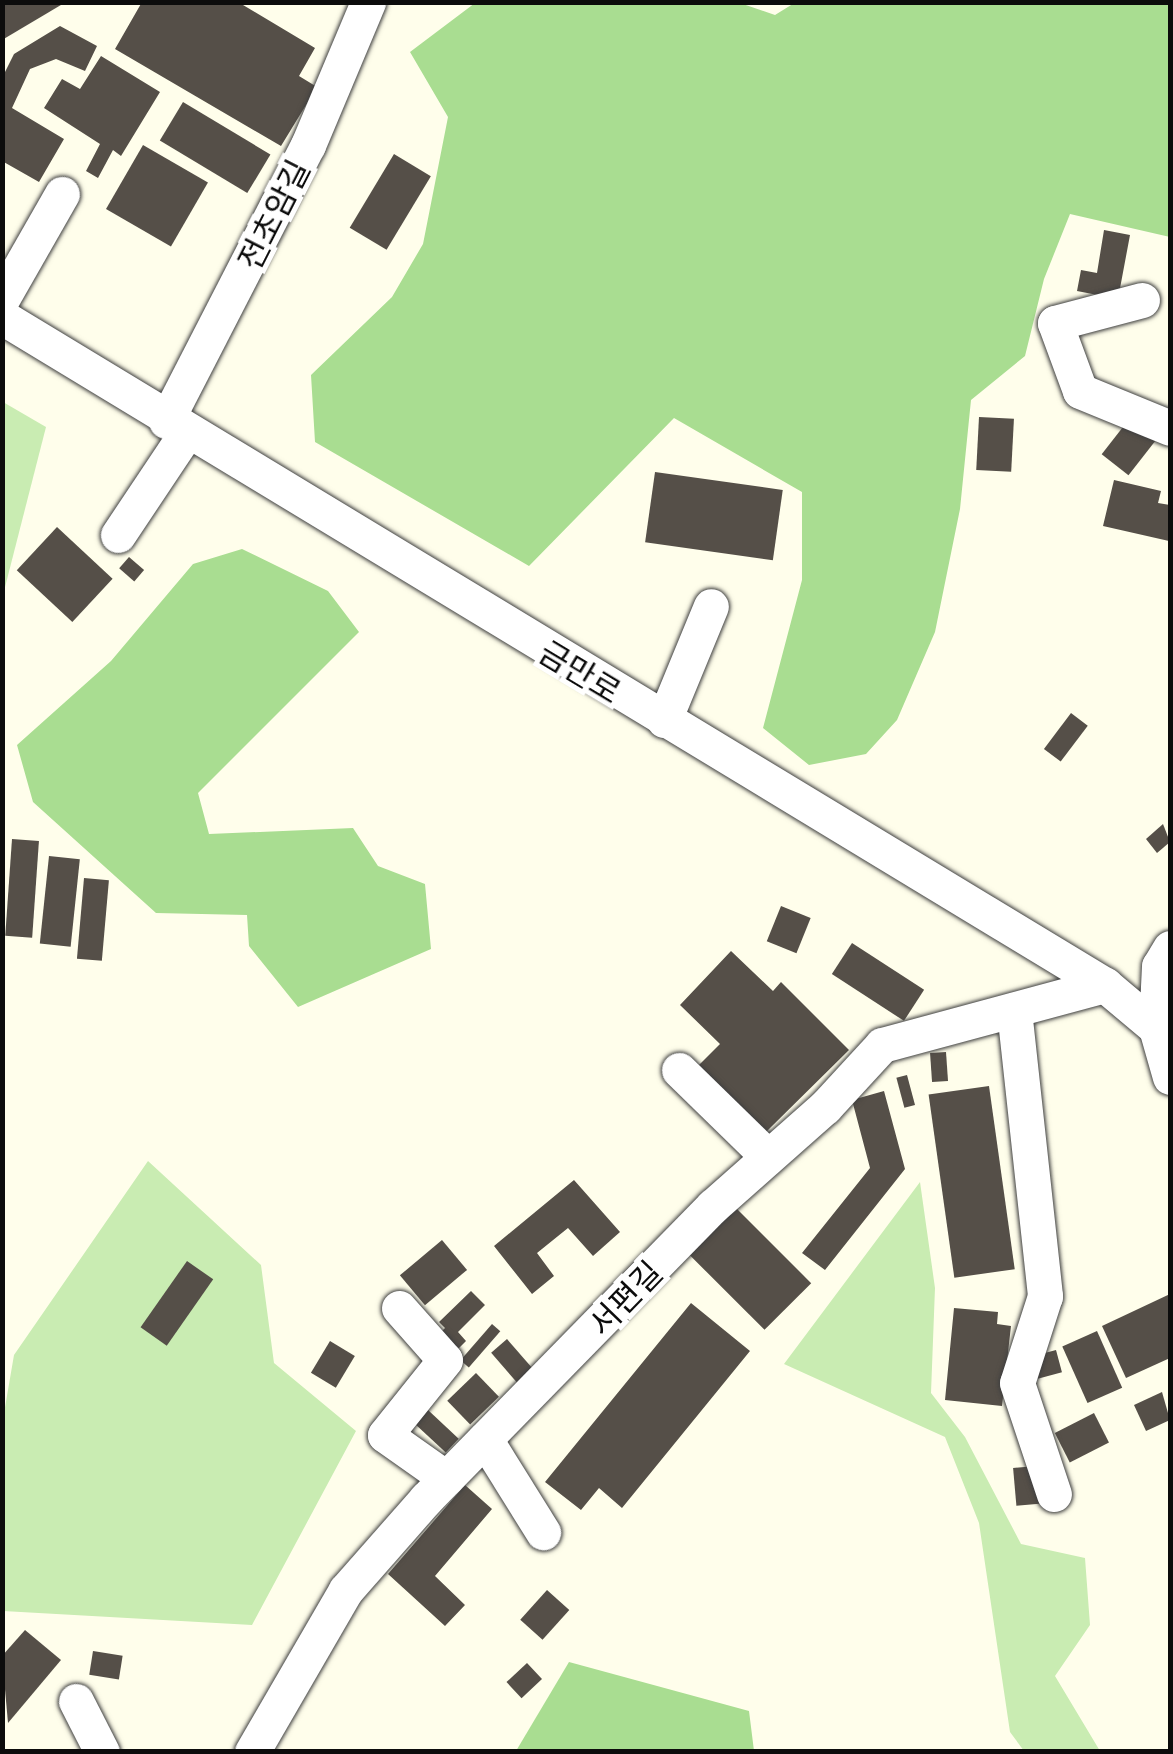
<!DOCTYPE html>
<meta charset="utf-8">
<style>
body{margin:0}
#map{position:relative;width:1173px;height:1754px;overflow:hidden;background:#fffeeb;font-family:Georgia,"Noto Sans KR",serif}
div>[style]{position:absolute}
.green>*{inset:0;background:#c9ecb2}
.forest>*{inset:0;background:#a9dd91}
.building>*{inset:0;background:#554f48;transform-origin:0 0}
.roads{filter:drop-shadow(0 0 2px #3f3f3f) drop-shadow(0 0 2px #3f3f3f)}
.minor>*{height:35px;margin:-17.5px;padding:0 17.5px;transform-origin:17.5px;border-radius:17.5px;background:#fff}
span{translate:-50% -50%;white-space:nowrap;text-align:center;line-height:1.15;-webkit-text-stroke:10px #fff;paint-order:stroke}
.street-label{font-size:32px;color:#0c0c0c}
.frame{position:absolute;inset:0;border:5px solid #0c0c0c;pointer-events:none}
</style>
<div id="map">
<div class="green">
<div style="clip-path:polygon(3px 402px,46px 427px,3px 595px)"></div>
<div style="clip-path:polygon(148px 1161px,261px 1265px,274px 1363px,356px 1431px,252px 1625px,3px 1611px,3px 1419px,14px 1355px)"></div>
<div style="clip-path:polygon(920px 1182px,935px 1288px,931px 1393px,965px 1437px,1021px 1544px,1085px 1558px,1090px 1625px,1055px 1676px,1100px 1751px,1024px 1751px,1010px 1732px,979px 1523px,945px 1437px,784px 1364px)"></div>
</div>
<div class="forest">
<div style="clip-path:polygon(737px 2px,775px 15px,796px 2px,1170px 3px,1170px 237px,1070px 214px,1044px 279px,1025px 356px,971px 400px,960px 509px,935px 632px,897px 720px,866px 754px,809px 765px,763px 728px,802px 580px,802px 492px,674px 418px,529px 566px,315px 442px,311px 375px,392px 297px,423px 244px,448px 117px,410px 52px,475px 3px)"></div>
<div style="clip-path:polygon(242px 549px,328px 591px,359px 632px,198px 793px,209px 834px,353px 828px,378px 866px,425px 884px,431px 949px,298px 1007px,249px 946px,247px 915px,156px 913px,33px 802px,17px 745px,111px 661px,193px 564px)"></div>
<div style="clip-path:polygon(569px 1662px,749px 1711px,754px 1751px,516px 1751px)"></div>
</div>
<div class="building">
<div style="clip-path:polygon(2px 2px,66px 2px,2px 40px)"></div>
<div style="clip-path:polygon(142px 2px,238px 2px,315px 48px,299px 76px,317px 87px,281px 146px,115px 49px)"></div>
<div style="clip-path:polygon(60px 26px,97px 46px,85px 71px,56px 59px,30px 69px,12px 108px,64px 139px,39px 182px,2px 161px,2px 78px,14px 54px)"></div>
<div style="clip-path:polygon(101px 56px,160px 92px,121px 156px,113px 150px,98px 178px,86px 171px,100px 144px,44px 108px,62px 79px,80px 89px)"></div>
<div style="left:183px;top:102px;width:102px;height:45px;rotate:31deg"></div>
<div style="left:143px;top:145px;width:75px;height:74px;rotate:30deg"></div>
<div style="left:394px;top:154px;width:43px;height:86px;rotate:31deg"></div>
<div style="clip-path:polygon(1104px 230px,1130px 235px,1118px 299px,1077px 291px,1081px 270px,1097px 273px)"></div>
<div style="left:979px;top:417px;width:35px;height:53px;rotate:3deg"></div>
<div style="left:1130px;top:418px;width:34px;height:46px;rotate:38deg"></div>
<div style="left:655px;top:472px;width:129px;height:71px;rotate:8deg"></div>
<div style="clip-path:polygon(1114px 480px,1161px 491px,1158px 503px,1170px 505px,1169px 541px,1103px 526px)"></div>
<div style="left:57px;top:527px;width:76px;height:59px;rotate:43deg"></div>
<div style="left:129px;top:557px;width:20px;height:15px;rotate:41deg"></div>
<div style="left:1071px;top:713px;width:21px;height:45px;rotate:37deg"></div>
<div style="clip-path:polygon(1163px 824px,1170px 842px,1157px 853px,1146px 839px)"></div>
<div style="left:12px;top:839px;width:27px;height:97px;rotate:4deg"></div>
<div style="left:49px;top:856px;width:31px;height:88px;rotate:6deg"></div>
<div style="left:84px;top:878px;width:25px;height:81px;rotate:5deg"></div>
<div style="left:781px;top:906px;width:32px;height:38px;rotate:22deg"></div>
<div style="left:852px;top:943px;width:86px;height:37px;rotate:33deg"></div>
<div style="clip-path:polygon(731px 951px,773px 991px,781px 982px,849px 1050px,766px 1132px,699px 1065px,720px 1044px,680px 1005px)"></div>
<div style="left:946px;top:1052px;width:29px;height:16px;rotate:86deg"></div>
<div style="left:907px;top:1075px;width:31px;height:11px;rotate:75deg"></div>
<div style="left:989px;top:1086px;width:185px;height:61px;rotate:82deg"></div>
<div style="clip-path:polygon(884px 1091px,905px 1169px,825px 1270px,802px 1253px,870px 1168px,852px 1100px)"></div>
<div style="clip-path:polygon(574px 1180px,620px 1232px,593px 1256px,568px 1228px,537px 1253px,554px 1276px,532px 1294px,494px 1246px)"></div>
<div style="left:732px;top:1204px;width:112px;height:66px;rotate:45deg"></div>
<div style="left:442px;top:1240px;width:39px;height:55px;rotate:50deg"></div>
<div style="left:187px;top:1261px;width:32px;height:81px;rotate:35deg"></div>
<div style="clip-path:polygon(471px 1291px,485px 1305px,458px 1332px,466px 1341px,455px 1352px,438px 1335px,445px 1328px,439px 1322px)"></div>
<div style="clip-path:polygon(1170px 1294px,1170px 1358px,1126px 1378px,1102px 1326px)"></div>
<div style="clip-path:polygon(691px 1303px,750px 1351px,622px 1508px,599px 1488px,581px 1510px,545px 1482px)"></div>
<div style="clip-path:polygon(954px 1308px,998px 1312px,997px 1324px,1011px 1326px,1002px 1406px,945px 1400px)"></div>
<div style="left:492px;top:1324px;width:11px;height:48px;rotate:41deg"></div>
<div style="left:1097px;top:1331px;width:62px;height:38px;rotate:66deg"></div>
<div style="left:507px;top:1339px;width:41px;height:21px;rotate:49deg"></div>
<div style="left:330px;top:1341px;width:29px;height:37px;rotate:31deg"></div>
<div style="left:1056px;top:1350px;width:23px;height:25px;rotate:75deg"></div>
<div style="left:476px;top:1373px;width:33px;height:40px;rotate:46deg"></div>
<div style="clip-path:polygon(1162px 1392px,1170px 1420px,1146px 1431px,1134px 1405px)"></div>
<div style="left:428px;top:1410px;width:42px;height:19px;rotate:43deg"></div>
<div style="left:1094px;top:1413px;width:33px;height:44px;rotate:63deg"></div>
<div style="left:1036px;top:1466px;width:38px;height:23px;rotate:85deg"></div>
<div style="clip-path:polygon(465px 1485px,492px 1509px,435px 1576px,465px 1605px,445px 1626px,388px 1574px)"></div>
<div style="left:547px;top:1590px;width:30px;height:40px;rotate:42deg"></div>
<div style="clip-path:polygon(25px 1630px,61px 1660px,8px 1723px,2px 1656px)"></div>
<div style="left:93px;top:1651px;width:30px;height:24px;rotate:9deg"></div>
<div style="left:527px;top:1663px;width:22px;height:28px;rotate:47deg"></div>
</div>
<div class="roads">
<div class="minor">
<div style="left:2px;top:299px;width:121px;rotate:-60.3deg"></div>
<div style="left:1142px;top:300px;width:90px;rotate:165.2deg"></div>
<div style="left:1055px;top:323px;width:72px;rotate:69.8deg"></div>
<div style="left:1080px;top:391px;width:97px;rotate:22.3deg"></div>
<div style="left:2px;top:317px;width:1290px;rotate:31.2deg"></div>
<div style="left:1105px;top:985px;width:67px;rotate:40.1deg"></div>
<div style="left:166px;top:421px;width:310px;rotate:-62.8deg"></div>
<div style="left:308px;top:145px;width:155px;rotate:-67.2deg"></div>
<div style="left:118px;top:535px;width:123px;rotate:-56.3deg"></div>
<div style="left:664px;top:720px;width:123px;rotate:-67.6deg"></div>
<div style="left:1170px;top:948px;width:21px;rotate:121deg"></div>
<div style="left:1159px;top:966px;width:62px;rotate:92.8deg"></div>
<div style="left:1156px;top:1028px;width:51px;rotate:74.1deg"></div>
<div style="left:1014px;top:1010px;width:288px;rotate:83.8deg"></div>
<div style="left:1045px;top:1296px;width:91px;rotate:107.8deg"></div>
<div style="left:1017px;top:1383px;width:117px;rotate:71.6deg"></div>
<div style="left:679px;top:1070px;width:124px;rotate:44.3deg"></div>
<div style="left:399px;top:1308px;width:69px;rotate:48.5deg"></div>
<div style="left:445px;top:1360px;width:96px;rotate:128.7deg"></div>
<div style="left:385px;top:1435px;width:75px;rotate:35.2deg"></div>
<div style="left:485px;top:1439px;width:110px;rotate:58.1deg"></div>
<div style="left:76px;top:1701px;width:57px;rotate:63deg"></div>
<div style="left:252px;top:1752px;width:187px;rotate:-59.9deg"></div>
<div style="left:346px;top:1590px;width:121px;rotate:-48.7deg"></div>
<div style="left:426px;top:1499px;width:410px;rotate:-45.6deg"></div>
<div style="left:713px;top:1206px;width:149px;rotate:-41.5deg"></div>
<div style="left:825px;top:1107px;width:84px;rotate:-47.4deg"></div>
<div style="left:882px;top:1045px;width:231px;rotate:-15.1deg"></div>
</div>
</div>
<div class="street-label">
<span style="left:272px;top:214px;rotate:-63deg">전초암길</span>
<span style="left:581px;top:670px;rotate:31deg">금만로</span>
<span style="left:624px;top:1297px;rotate:-46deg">서편길</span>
</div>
<div class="frame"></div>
</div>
